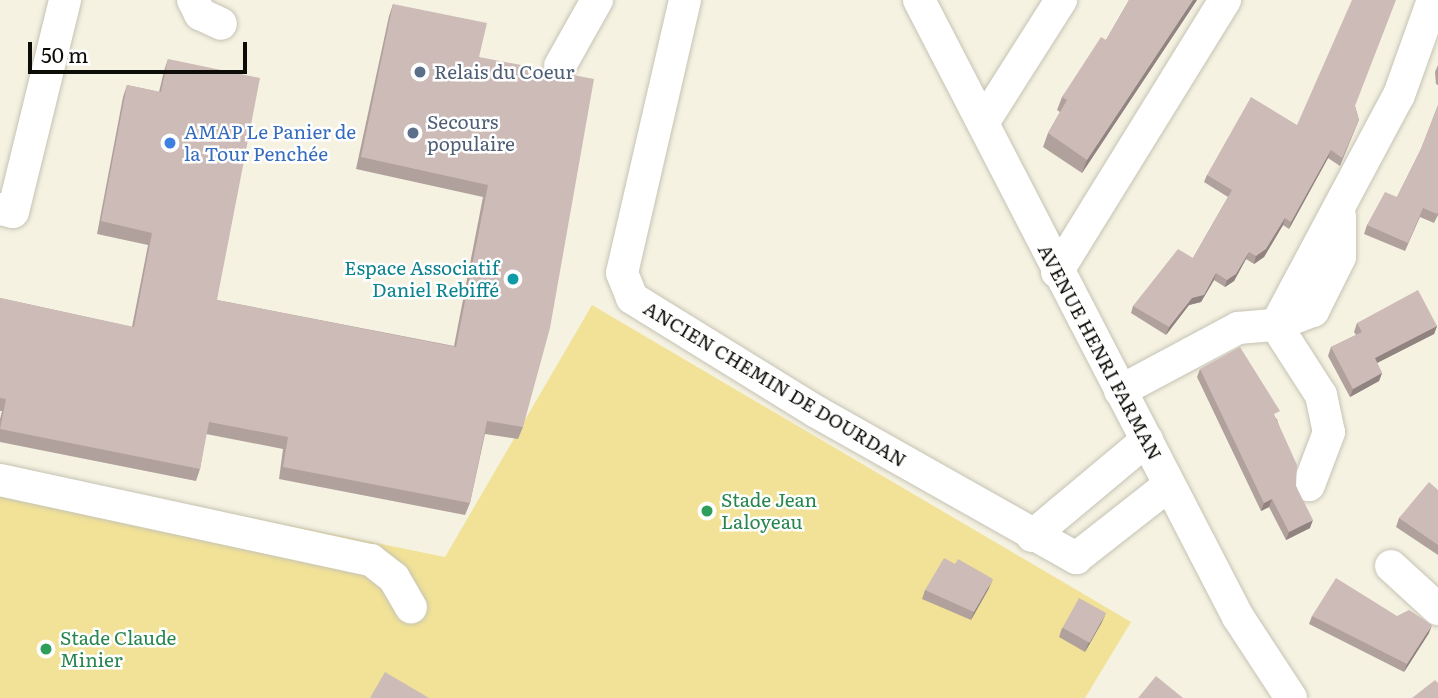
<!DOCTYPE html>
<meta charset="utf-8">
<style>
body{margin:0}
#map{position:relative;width:1438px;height:698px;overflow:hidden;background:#f5f2e2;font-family:Literata,serif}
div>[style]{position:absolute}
.green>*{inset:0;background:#f1e297}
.roads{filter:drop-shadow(0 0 2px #c6c3b4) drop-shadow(0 0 2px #c6c3b4)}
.minor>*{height:32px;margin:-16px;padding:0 16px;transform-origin:16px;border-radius:16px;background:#fff}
.wall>*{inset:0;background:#b0a19d}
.shaded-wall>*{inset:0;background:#908380}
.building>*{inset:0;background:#cdbbb7;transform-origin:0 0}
.dots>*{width:19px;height:19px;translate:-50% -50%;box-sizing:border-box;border:4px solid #fff;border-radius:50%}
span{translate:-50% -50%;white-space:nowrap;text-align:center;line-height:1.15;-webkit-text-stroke:5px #fff;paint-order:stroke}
.service-label{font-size:19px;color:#4e5e75}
.left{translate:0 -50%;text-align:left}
.shop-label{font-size:19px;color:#366cbe}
.culture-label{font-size:19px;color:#0d838f}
.right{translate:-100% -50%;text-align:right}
.street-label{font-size:19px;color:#0d0c07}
.leisure-label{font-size:19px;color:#27864d}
.scale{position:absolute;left:28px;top:42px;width:219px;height:32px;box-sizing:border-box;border:4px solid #0d0c07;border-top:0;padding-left:9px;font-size:21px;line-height:24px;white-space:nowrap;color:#0d0c07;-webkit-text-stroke:5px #fff;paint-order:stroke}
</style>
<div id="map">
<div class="green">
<div style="clip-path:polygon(592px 305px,1131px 622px,1085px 698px,0 698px,0 466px,445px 557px)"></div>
</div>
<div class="roads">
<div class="minor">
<div style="left:193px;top:0;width:16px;rotate:63deg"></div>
<div style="left:200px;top:14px;width:23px;rotate:25deg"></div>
<div style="left:685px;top:0;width:280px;rotate:103deg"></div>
<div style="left:622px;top:273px;width:27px;rotate:68deg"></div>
<div style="left:632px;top:298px;width:215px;rotate:31.7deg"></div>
<div style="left:815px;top:411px;width:300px;rotate:29.4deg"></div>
<div style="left:1076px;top:558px;width:118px;rotate:-38.1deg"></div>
<div style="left:919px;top:0;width:695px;rotate:62.66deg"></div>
<div style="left:1238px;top:617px;width:97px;rotate:56.8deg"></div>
<div style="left:560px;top:66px;width:76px;rotate:-60.7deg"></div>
<div style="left:983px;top:123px;width:146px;rotate:-57.6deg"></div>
<div style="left:0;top:209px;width:13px;rotate:13deg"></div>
<div style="left:13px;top:212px;width:218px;rotate:-76.2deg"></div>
<div style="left:1057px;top:272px;width:320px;rotate:-58.3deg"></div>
<div style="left:1276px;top:325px;width:261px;rotate:-61.9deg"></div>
<div style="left:1399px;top:95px;width:101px;rotate:-70.3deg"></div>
<div style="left:1276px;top:325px;width:83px;rotate:57.3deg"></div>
<div style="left:1321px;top:395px;width:38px;rotate:78deg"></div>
<div style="left:1329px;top:432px;width:57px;rotate:110.7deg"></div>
<div style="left:1120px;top:391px;width:134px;rotate:-28.1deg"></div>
<div style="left:1238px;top:328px;width:38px;rotate:-5deg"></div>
<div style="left:1276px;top:325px;width:40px;rotate:-21deg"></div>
<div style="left:1313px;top:311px;width:60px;rotate:-63.4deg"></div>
<div style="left:1340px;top:257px;width:41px;rotate:-90deg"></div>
<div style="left:0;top:480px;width:380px;rotate:12.2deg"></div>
<div style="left:371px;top:560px;width:29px;rotate:38deg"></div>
<div style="left:394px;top:578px;width:34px;rotate:60deg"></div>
<div style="left:1032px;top:536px;width:150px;rotate:-39.9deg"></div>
<div style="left:1391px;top:566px;width:64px;rotate:42.5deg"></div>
</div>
</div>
<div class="wall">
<div style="clip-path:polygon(1129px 0,1197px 0,1082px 173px,1043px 147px,1048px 133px,1060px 112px,1057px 110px,1062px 97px,1106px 40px)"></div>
<div style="clip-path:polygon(393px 4px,479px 57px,523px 427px,518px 439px,485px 434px,470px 503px,465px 515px,279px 479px,283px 449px,206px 434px,200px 469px,196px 481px,0 442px,0 419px,2px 411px,0 411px,0 298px,132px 327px,148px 245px,97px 234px,123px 97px,127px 85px,159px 92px,164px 71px,168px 59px,217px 300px,454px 346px,483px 197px,356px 169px,389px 16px)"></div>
<div style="clip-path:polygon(1438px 65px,1438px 85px,1436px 84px,1435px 72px)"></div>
<div style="clip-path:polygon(1438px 105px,1438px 215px,1434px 223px,1420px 217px,1405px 251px,1364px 234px,1367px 225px,1397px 197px,1421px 149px)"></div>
<div style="clip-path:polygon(1355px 106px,1359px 120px,1340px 166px,1328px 158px,1289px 229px,1283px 225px,1264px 257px,1254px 264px,1246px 259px,1234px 281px,1225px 287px,1214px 280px,1201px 302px,1189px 305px,1166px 335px,1131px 313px,1133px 306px,1193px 258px,1228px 197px,1204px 182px,1207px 175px,1297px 125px)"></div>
<div style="clip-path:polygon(1357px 323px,1437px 326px,1434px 334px,1377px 363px,1382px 373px,1379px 381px,1350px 397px,1328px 356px,1331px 347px,1356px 335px,1354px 332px)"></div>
<div style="clip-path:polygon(1200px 369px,1277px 419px,1296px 486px,1310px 528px,1286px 540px,1269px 507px,1261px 511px,1197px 377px)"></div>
<div style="clip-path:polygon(1438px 490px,1438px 555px,1396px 527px,1399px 518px)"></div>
<div style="clip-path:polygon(989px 588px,971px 620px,922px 599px,925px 590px)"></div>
<div style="clip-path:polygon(1312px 616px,1429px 633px,1404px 672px,1309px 624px)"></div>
<div style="clip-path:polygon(1102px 622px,1085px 652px,1059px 637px,1062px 628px)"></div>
</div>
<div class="shaded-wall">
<div style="clip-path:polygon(1193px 0,1197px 0,1082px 173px,1087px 160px)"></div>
<div style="clip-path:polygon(1331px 150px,1328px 158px,1289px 229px,1291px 222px)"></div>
<div style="clip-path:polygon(1285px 218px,1283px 225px,1264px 257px,1254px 264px,1256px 256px)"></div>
<div style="clip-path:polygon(1249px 252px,1246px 259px,1234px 281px,1225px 287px,1227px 280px)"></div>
<div style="clip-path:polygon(1216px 273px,1214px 280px,1201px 302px,1189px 305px,1166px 335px,1169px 327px,1192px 298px)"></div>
<div style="clip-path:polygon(1437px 326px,1434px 334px,1371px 366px,1375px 358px)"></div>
<div style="clip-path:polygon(1382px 373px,1379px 381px,1350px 397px,1353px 389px)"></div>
<div style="clip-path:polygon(1272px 499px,1269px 507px,1261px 511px,1264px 503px)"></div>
<div style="clip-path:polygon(1313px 520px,1310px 528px,1286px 540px,1289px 532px)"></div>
<div style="clip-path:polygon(993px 579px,989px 588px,971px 620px,974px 612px)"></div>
<div style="clip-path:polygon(1106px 613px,1102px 622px,1085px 652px,1088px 644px)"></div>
<div style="clip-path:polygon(1432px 625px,1429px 633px,1404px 672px,1407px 664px)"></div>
</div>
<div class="building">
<div style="clip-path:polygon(1129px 0,1193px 0,1087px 160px,1048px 133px,1067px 100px,1062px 97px,1101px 37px,1106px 40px)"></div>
<div style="clip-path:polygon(1352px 0,1396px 0,1355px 106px,1359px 120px,1342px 158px,1331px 150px,1291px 222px,1285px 218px,1266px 249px,1256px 256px,1249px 252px,1236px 274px,1227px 280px,1216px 273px,1204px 295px,1192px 298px,1169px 327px,1133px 306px,1178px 249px,1193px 258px,1232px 190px,1207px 175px,1251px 97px,1297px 125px)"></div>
<div style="clip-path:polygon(393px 4px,487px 23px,479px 57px,594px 79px,550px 328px,523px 427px,487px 421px,470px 503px,283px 467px,288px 437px,209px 422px,200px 469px,0 429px,6px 399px,0 398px,0 298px,134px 327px,152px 233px,101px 221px,127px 85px,161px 92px,168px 59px,260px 78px,217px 300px,456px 347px,488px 185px,361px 157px)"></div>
<div style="clip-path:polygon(1438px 106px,1438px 212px,1437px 214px,1423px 208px,1408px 243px,1367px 225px,1385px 192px,1397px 197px,1421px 149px)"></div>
<div style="clip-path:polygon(1418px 290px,1437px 326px,1375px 358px,1382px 373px,1353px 389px,1331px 347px,1362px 332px,1357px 323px)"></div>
<div style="clip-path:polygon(1240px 347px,1280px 411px,1274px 414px,1297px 465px,1296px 486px,1313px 520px,1289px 532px,1272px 499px,1264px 503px,1200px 369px)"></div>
<div style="clip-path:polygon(1429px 482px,1438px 490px,1438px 545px,1399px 518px)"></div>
<div style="clip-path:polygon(944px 558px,955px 564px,958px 559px,993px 579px,974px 612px,925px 590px)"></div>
<div style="clip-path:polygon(1336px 578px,1397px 616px,1409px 610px,1432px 625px,1407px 664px,1312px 616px)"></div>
<div style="left:1079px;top:598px;width:31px;height:34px;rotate:29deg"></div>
<div style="clip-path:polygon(385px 672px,429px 698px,370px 698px)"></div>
<div style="clip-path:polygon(1156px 676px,1183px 698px,1138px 698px)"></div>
<div style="clip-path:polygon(1435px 680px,1438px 683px,1438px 698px,1412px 698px)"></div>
</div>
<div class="dots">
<div style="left:420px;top:72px;background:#5c6f8a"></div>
<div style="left:413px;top:133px;background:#5c6f8a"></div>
<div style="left:170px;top:143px;background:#3f7fe0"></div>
<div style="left:513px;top:279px;background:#0f9aa8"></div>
<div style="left:707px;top:511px;background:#2e9e5b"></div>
<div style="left:46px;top:649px;background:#2e9e5b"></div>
</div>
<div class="service-label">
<span class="left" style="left:434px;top:72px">Relais du Coeur</span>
<span class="left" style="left:427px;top:133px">Secours<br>populaire</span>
</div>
<div class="shop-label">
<span class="left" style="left:184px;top:143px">AMAP Le Panier de<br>la Tour Penchée</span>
</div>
<div class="culture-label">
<span class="right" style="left:499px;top:279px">Espace Associatif<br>Daniel Rebiffé</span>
</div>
<div class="street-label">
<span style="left:1100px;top:352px;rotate:62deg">AVENUE HENRI FARMAN</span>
<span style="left:775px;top:384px;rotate:31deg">ANCIEN CHEMIN DE DOURDAN</span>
</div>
<div class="leisure-label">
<span class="left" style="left:721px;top:511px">Stade Jean<br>Laloyeau</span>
<span class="left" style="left:60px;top:649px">Stade Claude<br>Minier</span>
</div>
<div class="scale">50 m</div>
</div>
